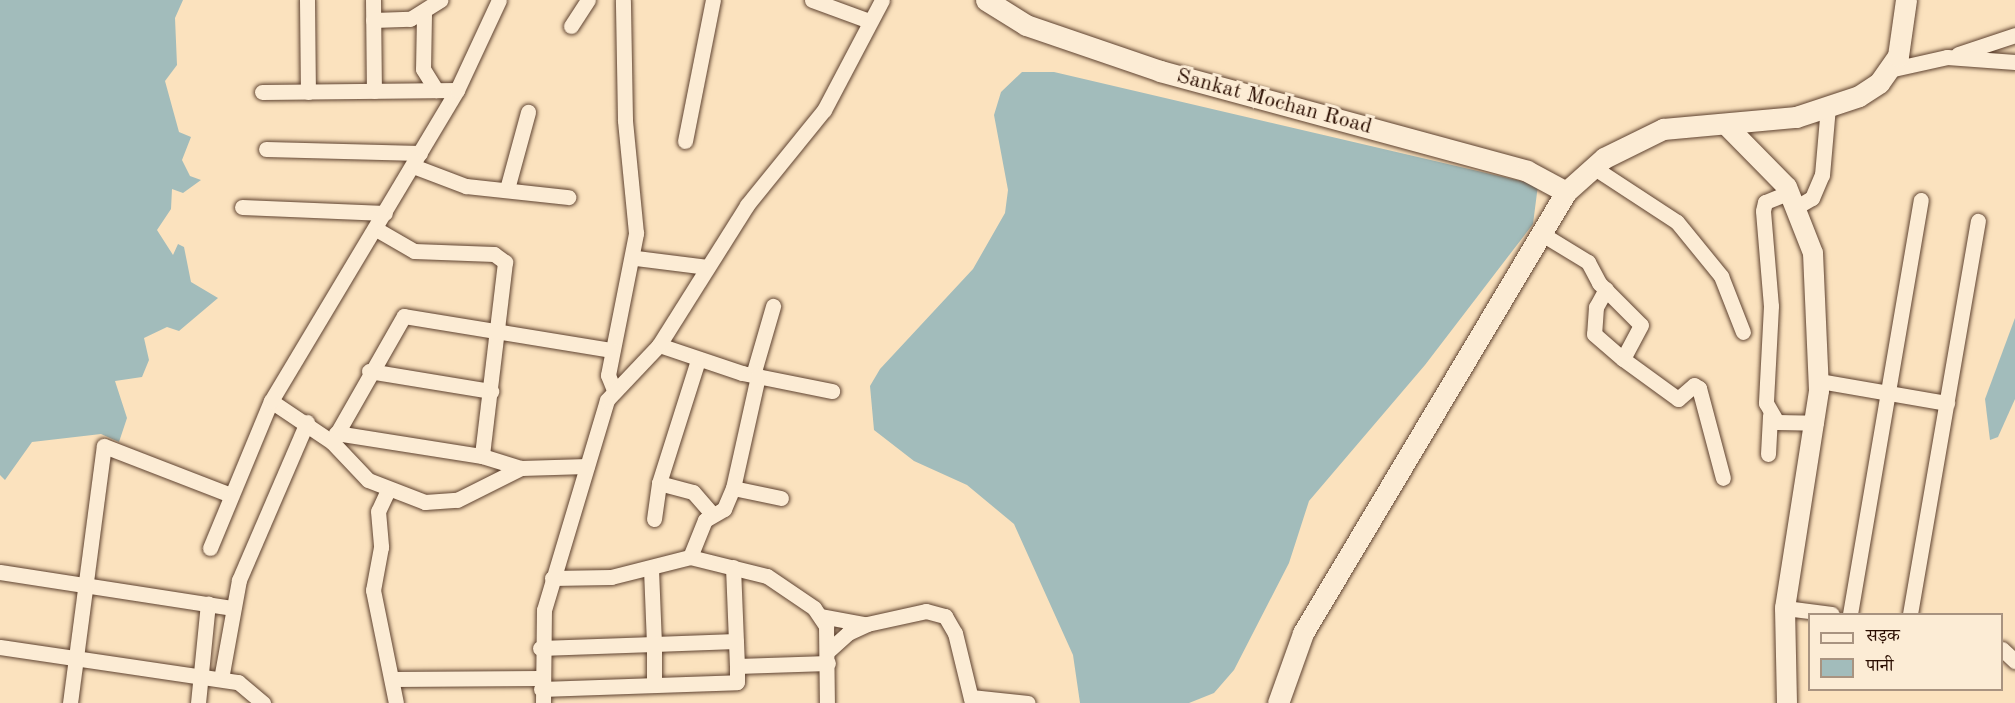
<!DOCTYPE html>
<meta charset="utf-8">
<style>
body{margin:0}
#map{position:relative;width:2015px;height:703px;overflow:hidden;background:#fbe2be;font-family:"Old Standard TT","Noto Serif Devanagari",serif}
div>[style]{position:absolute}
.water>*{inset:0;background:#a2bcbb}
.roads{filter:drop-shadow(0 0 2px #5e4230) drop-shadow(0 0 2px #5e4230)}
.minor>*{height:15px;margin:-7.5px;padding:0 7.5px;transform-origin:7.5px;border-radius:7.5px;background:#fcecd5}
.tertiary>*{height:20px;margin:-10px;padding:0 10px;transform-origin:10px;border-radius:10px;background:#fcecd5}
.secondary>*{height:21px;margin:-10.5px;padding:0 10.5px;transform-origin:10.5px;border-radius:10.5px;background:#fcecd5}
span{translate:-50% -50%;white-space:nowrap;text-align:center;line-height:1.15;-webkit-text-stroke:6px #fcecd5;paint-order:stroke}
.street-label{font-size:22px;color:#2a0d00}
.legend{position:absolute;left:1808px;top:613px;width:195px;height:78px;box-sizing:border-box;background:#fcecd5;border:2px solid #a89380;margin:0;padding:8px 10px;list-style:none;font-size:18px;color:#2a0d00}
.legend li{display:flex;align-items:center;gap:12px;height:30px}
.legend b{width:30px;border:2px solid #a89380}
</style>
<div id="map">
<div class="water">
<div style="clip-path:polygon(0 0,183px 0,175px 18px,177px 65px,165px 81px,179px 132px,191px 137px,182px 160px,190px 176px,201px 180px,183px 193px,172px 189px,171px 209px,157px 230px,173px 255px,178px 244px,184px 247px,191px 282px,218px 298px,179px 331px,167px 327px,144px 338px,149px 360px,142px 377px,115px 381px,127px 418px,119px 442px,101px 434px,32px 442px,5px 480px,0 475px)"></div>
<div style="clip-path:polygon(1022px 72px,1054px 72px,1538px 185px,1533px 224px,1425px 365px,1309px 501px,1289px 563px,1234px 670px,1214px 693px,1189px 703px,1080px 703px,1073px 655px,1014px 524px,967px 485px,914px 461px,874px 430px,870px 386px,880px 369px,973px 269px,1005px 213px,1008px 190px,994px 115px,1001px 92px)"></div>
<div style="clip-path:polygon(2015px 318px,2015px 399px,1998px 437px,1990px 440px,1985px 399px)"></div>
</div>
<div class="roads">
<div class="minor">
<div style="left:307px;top:0;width:92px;rotate:89.4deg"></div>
<div style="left:373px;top:0;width:91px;rotate:89.4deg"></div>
<div style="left:812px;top:0;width:61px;rotate:20.2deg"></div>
<div style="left:424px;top:14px;width:55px;rotate:91deg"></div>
<div style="left:423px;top:69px;width:25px;rotate:58deg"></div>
<div style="left:373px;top:20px;width:37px;rotate:-2deg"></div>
<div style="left:410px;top:19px;width:36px;rotate:-32deg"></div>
<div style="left:571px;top:26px;width:31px;rotate:-57deg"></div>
<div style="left:1958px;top:54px;width:60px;rotate:-18.4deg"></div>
<div style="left:1889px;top:70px;width:59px;rotate:-12.6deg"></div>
<div style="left:1947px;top:57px;width:68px;rotate:4.2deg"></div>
<div style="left:262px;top:92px;width:195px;rotate:-0.6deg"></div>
<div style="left:685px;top:141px;width:144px;rotate:-78.8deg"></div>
<div style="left:266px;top:149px;width:154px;rotate:1.5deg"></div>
<div style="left:413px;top:166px;width:57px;rotate:20.7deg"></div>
<div style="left:466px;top:186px;width:103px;rotate:6.2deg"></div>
<div style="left:1593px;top:167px;width:100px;rotate:33.2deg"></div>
<div style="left:1677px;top:222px;width:70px;rotate:50.8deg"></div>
<div style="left:1721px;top:276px;width:60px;rotate:68.6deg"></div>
<div style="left:507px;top:189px;width:80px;rotate:-74.7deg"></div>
<div style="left:1790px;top:192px;width:27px;rotate:158deg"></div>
<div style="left:1765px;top:202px;width:9px;rotate:103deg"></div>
<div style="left:1763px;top:211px;width:95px;rotate:85.2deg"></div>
<div style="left:1771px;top:306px;width:97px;rotate:93deg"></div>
<div style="left:1766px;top:403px;width:22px;rotate:60deg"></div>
<div style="left:1777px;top:422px;width:39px;rotate:1deg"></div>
<div style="left:1798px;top:206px;width:16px;rotate:-30deg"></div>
<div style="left:1812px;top:198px;width:25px;rotate:-67deg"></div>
<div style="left:1822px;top:175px;width:68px;rotate:-85deg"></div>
<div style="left:242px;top:207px;width:143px;rotate:2.4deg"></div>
<div style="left:376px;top:229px;width:44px;rotate:30.1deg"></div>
<div style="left:414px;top:251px;width:80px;rotate:2.1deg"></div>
<div style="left:494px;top:254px;width:14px;rotate:36deg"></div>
<div style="left:505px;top:262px;width:195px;rotate:96.8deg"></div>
<div style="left:1542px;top:234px;width:54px;rotate:31.3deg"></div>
<div style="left:1588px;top:262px;width:24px;rotate:62deg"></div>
<div style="left:1599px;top:283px;width:59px;rotate:45deg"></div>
<div style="left:1641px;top:325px;width:38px;rotate:118deg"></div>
<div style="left:1623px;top:359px;width:68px;rotate:36deg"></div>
<div style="left:1678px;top:399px;width:21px;rotate:-41deg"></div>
<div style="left:1694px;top:385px;width:6px;rotate:31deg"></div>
<div style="left:1699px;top:388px;width:93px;rotate:75.1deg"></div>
<div style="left:636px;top:258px;width:72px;rotate:7.2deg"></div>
<div style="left:1606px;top:289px;width:21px;rotate:119deg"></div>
<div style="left:1596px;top:307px;width:27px;rotate:94deg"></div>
<div style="left:1594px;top:334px;width:38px;rotate:41deg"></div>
<div style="left:659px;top:345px;width:88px;rotate:18.6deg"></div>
<div style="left:742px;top:373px;width:92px;rotate:11.3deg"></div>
<div style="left:698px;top:360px;width:129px;rotate:107.6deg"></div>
<div style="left:659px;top:483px;width:35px;rotate:15deg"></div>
<div style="left:693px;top:492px;width:30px;rotate:49deg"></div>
<div style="left:369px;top:371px;width:124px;rotate:9.3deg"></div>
<div style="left:753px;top:375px;width:72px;rotate:-73.8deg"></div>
<div style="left:1819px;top:381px;width:130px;rotate:9.8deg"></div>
<div style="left:614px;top:390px;width:16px;rotate:-112deg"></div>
<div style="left:608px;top:375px;width:145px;rotate:-78.8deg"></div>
<div style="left:636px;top:233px;width:114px;rotate:-95.6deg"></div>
<div style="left:625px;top:120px;width:120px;rotate:-91deg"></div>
<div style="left:271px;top:401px;width:73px;rotate:33.9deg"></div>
<div style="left:332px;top:442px;width:52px;rotate:46.5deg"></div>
<div style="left:368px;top:480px;width:61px;rotate:21.1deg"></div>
<div style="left:425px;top:502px;width:32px;rotate:-4deg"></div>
<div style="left:457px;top:500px;width:72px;rotate:-26.6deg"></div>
<div style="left:521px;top:468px;width:66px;rotate:-1.7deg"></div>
<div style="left:336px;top:433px;width:148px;rotate:9deg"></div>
<div style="left:482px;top:456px;width:41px;rotate:17.1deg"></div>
<div style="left:332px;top:442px;width:145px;rotate:-60.3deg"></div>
<div style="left:404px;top:316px;width:211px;rotate:9.3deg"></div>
<div style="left:1768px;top:454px;width:39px;rotate:-87deg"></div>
<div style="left:733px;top:488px;width:49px;rotate:11.8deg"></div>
<div style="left:388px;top:490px;width:23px;rotate:115deg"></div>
<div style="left:378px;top:511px;width:36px;rotate:85deg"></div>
<div style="left:381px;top:547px;width:44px;rotate:100.5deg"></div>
<div style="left:373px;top:590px;width:115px;rotate:78.5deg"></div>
<div style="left:654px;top:519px;width:36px;rotate:-82deg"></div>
<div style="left:210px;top:548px;width:159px;rotate:-67.5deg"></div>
<div style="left:271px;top:401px;width:362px;rotate:-59.1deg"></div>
<div style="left:457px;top:90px;width:99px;rotate:-65deg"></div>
<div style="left:690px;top:557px;width:79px;rotate:13.9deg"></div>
<div style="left:767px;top:576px;width:57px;rotate:34.2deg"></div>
<div style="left:814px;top:608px;width:22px;rotate:56deg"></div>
<div style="left:826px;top:626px;width:77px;rotate:89.3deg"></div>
<div style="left:733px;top:567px;width:99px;rotate:87.7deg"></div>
<div style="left:651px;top:569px;width:75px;rotate:87.7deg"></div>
<div style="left:654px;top:644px;width:82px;rotate:-2.1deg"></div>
<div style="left:0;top:572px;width:236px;rotate:8.8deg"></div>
<div style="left:552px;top:578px;width:59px;rotate:-1deg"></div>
<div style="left:611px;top:577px;width:81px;rotate:-14.2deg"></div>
<div style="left:690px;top:557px;width:40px;rotate:-68deg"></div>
<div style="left:705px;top:520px;width:22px;rotate:-30deg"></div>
<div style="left:724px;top:509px;width:23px;rotate:-67deg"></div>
<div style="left:733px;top:488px;width:115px;rotate:-77.4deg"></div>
<div style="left:1785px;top:608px;width:47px;rotate:7.3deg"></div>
<div style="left:1850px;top:614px;width:420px;rotate:-80.3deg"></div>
<div style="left:1910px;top:614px;width:399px;rotate:-80.2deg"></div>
<div style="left:821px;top:616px;width:44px;rotate:10.5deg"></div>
<div style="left:0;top:647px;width:241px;rotate:8.4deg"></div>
<div style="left:238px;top:682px;width:33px;rotate:40deg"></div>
<div style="left:540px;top:648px;width:114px;rotate:-2deg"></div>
<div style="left:654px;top:644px;width:41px;rotate:90deg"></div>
<div style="left:2002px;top:649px;width:18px;rotate:43deg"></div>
<div style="left:827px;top:652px;width:28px;rotate:-42deg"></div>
<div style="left:848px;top:633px;width:21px;rotate:-25deg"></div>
<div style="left:867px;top:624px;width:60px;rotate:-12.4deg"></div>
<div style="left:926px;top:611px;width:20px;rotate:15deg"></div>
<div style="left:945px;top:616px;width:20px;rotate:60deg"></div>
<div style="left:955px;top:633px;width:72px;rotate:76.3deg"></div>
<div style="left:221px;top:679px;width:101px;rotate:-79.7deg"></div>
<div style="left:239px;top:580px;width:172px;rotate:-66.7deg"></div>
<div style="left:392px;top:679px;width:148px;rotate:-0.4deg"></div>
<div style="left:541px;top:689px;width:196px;rotate:-2deg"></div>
<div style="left:737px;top:682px;width:16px;rotate:-90deg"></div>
<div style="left:737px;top:666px;width:91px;rotate:-1.9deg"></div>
<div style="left:971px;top:697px;width:57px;rotate:6deg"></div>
<div style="left:70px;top:703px;width:259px;rotate:-82.5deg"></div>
<div style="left:104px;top:446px;width:136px;rotate:21.1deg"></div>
<div style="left:198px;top:703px;width:100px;rotate:-84.3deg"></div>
<div style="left:543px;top:703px;width:93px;rotate:-89.4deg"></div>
<div style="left:544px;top:610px;width:219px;rotate:-73.3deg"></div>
<div style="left:607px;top:400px;width:76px;rotate:-46.6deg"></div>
<div style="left:659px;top:345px;width:165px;rotate:-57.8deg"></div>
<div style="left:747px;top:205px;width:122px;rotate:-51deg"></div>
<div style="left:824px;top:110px;width:124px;rotate:-62.2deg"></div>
</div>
<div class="tertiary">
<div style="left:1725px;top:124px;width:88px;rotate:45.5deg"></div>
<div style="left:1787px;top:187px;width:71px;rotate:68.5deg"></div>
<div style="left:1813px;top:253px;width:138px;rotate:87.5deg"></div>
<div style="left:1819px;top:391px;width:220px;rotate:98.9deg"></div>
<div style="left:1785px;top:608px;width:95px;rotate:88.8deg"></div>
</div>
<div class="secondary">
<div style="left:986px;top:0;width:47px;rotate:32deg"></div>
<div style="left:1026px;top:25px;width:142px;rotate:18.9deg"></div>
<div style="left:1160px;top:71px;width:380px;rotate:15.2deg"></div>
<div style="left:1527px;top:171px;width:44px;rotate:28.3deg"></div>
<div style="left:1278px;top:703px;width:74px;rotate:-70.3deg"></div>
<div style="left:1303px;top:633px;width:513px;rotate:-59.19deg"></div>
<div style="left:1566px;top:192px;width:51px;rotate:-41.8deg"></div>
<div style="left:1604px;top:158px;width:66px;rotate:-26.2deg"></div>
<div style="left:1663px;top:129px;width:134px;rotate:-5.2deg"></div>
<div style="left:1796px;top:117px;width:66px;rotate:-18.4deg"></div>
<div style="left:1859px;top:96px;width:24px;rotate:-33deg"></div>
<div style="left:1879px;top:83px;width:33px;rotate:-55deg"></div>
<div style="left:1898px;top:56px;width:57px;rotate:-81.9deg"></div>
</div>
</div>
<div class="street-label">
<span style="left:1274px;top:102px;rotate:15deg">Sankat Mochan Road</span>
</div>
<ul class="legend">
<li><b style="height:8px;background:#fcecd5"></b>सड़क</li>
<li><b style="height:16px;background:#a2bcbb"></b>पानी</li>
</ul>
</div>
